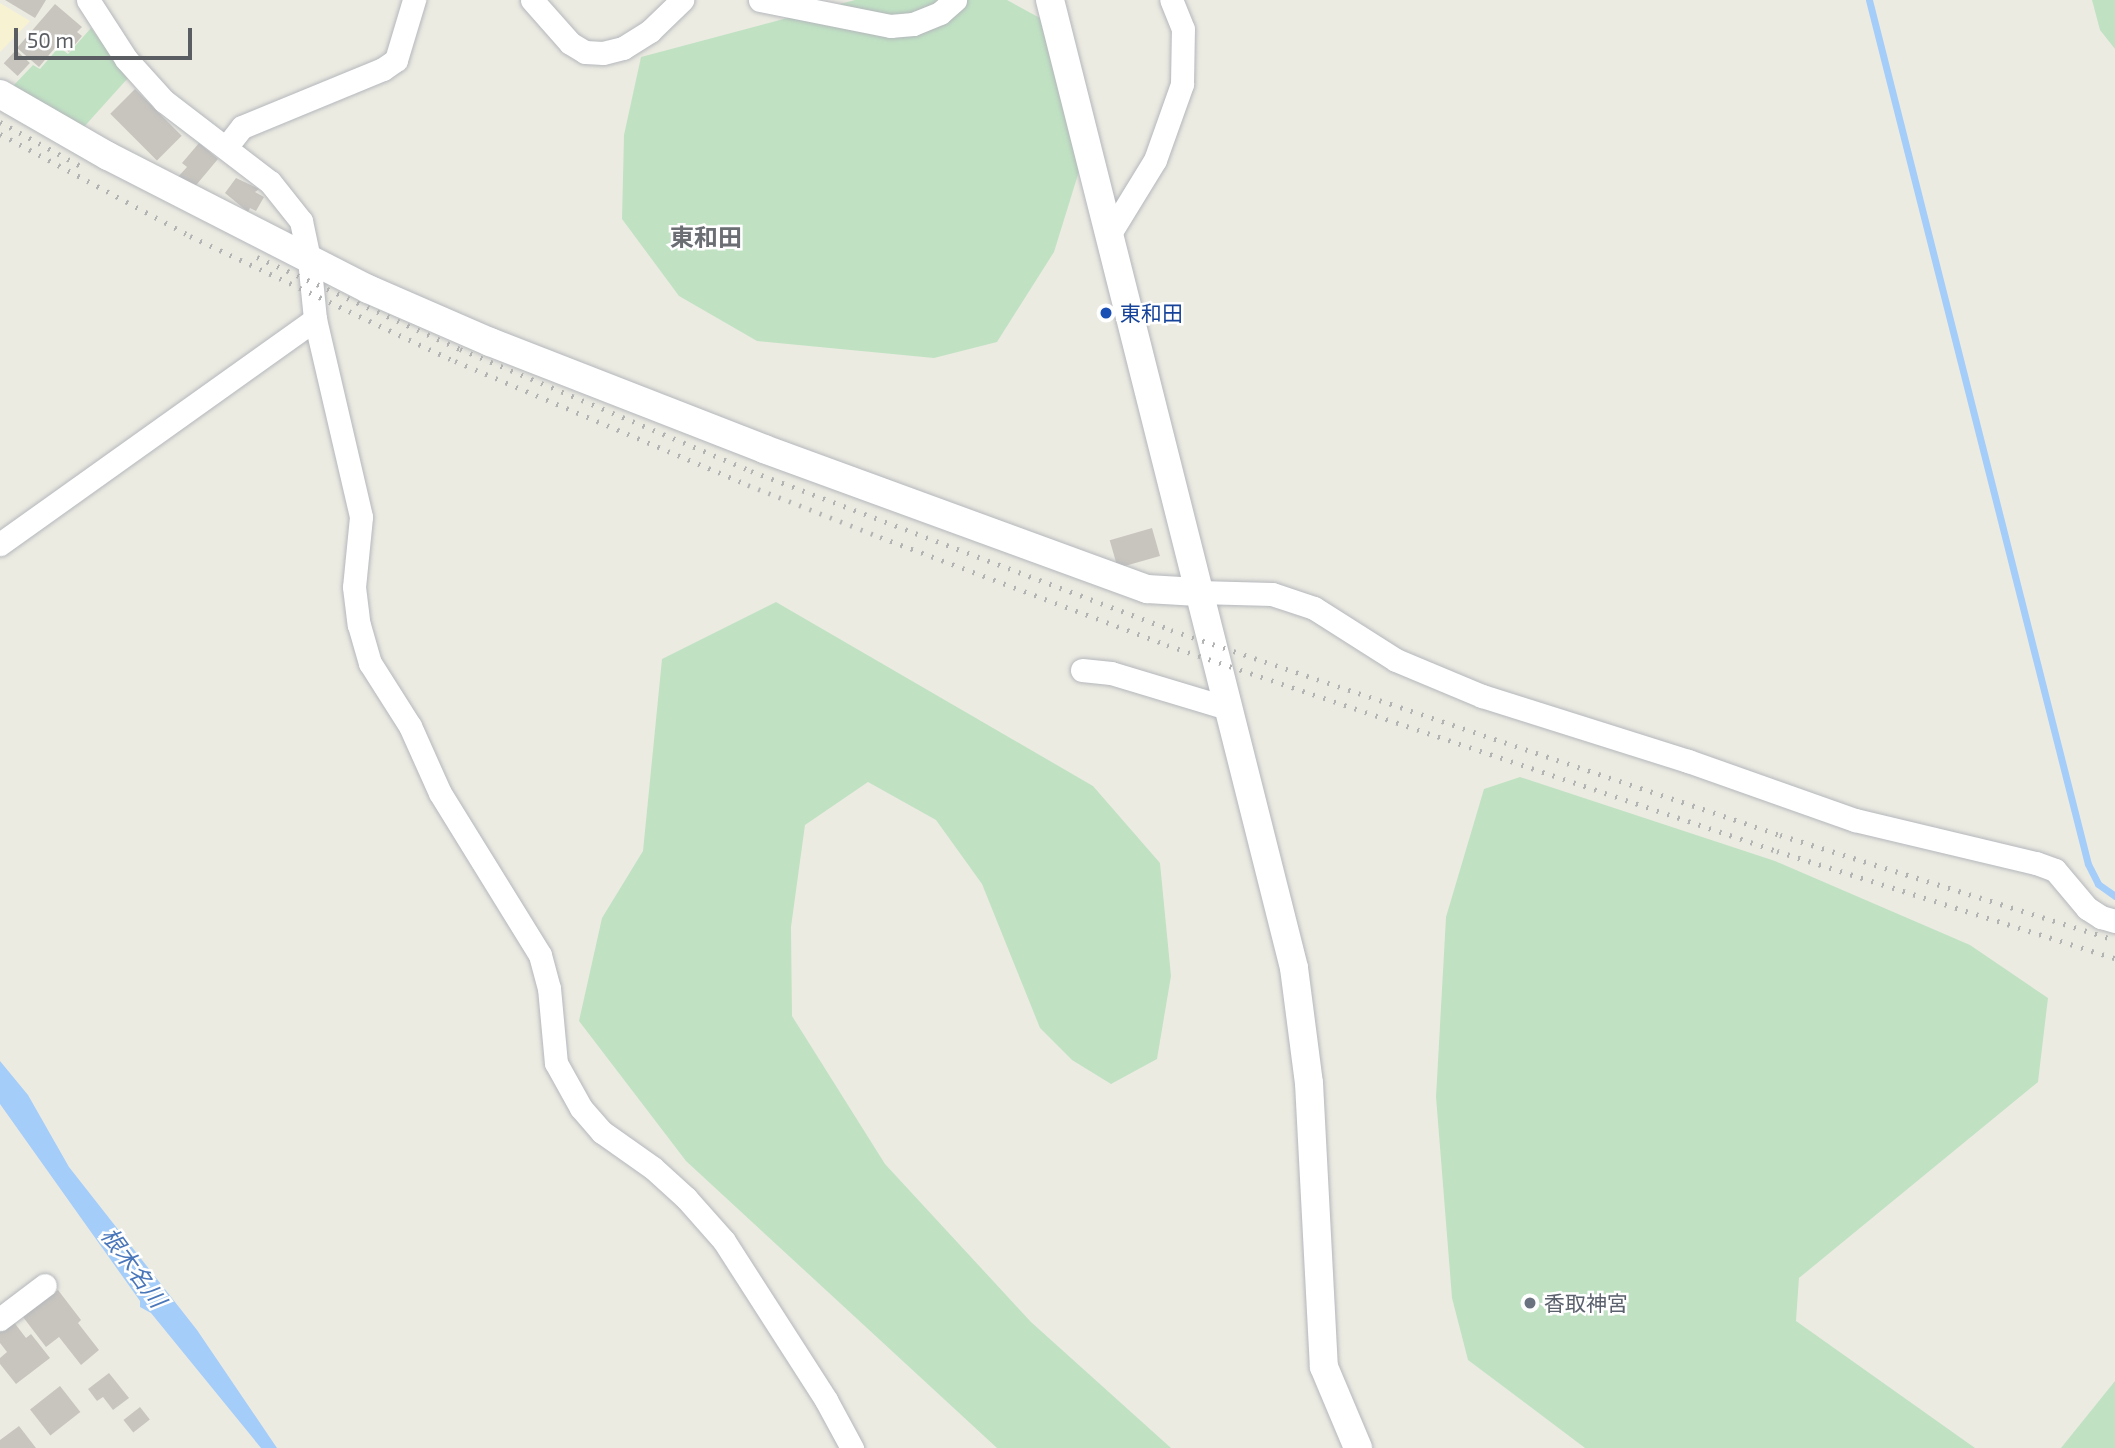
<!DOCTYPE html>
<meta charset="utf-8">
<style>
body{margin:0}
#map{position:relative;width:2115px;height:1448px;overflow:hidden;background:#ecebe2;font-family:"Exo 2","Noto Sans JP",sans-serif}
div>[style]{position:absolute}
.green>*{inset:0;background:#c0e2c3}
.sand>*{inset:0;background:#f7f2d2}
.water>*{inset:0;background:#a5cdf9}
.stream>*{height:7px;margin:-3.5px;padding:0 3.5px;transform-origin:3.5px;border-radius:3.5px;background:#a5cdf9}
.building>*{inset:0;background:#c8c5bf;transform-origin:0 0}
.roads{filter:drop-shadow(0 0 2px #b4b7bc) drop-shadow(0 0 2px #b4b7bc)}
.minor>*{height:23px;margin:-11.5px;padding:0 11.5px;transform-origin:11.5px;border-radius:11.5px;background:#fff}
.tertiary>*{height:28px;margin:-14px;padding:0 14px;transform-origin:14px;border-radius:14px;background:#fff}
.rail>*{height:5px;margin-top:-2.5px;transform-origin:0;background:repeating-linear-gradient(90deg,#b2b3b3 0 2px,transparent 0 11px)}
.dots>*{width:19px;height:19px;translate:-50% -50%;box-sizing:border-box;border:4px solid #fff;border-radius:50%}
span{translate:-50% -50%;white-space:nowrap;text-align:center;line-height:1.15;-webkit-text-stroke:5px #fff;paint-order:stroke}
.transit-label{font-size:21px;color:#164399}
.left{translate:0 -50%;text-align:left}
.worship-label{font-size:21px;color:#5b616d}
.water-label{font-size:23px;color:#4a77ba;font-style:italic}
.quarter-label{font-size:24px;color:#6b6f74;font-weight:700}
.scale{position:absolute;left:14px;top:28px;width:178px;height:32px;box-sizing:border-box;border:4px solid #5a5d62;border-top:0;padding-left:9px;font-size:21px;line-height:24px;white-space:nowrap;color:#5a5d62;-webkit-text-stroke:5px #fff;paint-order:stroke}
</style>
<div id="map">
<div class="green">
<div style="clip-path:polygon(855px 0,1007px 0,1073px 36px,1080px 168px,1054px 252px,997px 342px,934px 358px,757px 341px,679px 296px,622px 219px,624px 135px,641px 57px)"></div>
<div style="clip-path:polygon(2092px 0,2115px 0,2115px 49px,2100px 30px)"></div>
<div style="clip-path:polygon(91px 28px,128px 78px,83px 128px,13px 86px,33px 65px,40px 69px,59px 47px,68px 54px)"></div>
<div style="clip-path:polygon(776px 602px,1093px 786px,1160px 863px,1171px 976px,1157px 1059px,1111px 1084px,1072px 1060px,1040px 1028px,982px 884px,936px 820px,868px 782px,805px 825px,791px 927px,792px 1016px,885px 1164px,1031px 1322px,1171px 1448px,997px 1448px,686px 1161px,579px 1021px,602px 918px,643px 851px,662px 659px)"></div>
<div style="clip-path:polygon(1520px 777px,1775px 861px,1970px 945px,2048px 998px,2038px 1082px,1799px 1278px,1796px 1321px,1975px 1448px,1585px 1448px,1468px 1360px,1452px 1298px,1436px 1097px,1446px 917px,1484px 789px)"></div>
<div style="clip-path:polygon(2115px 1381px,2115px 1448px,2061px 1448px)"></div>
</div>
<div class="sand">
<div style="clip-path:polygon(0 3px,30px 21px,0 52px)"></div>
</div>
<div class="water">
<div style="clip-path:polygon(0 1061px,28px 1095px,69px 1167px,197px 1330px,277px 1448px,261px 1448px,151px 1313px,140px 1307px,140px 1301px,0 1104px)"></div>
</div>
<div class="stream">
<div style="left:1869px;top:0;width:891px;rotate:75.78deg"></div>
<div style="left:2088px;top:864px;width:22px;rotate:63deg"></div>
<div style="left:2098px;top:884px;width:21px;rotate:35deg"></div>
</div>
<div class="building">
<div style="clip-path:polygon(5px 0,46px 0,35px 18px)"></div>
<div style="clip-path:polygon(55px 4px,82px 27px,77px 32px,82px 36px,69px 52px,59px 43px,39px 67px,17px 48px)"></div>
<div style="left:16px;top:50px;width:19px;height:18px;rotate:43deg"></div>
<div style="left:135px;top:89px;width:66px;height:35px;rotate:45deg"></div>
<div style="clip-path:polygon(199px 143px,218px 159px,192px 190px,177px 178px,187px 167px,182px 163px)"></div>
<div style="clip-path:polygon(236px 178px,259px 189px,255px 192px,264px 197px,256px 211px,250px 208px,248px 212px,225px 193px)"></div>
<div style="left:1152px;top:528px;width:29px;height:44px;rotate:74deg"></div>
<div style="clip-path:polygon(58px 1290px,81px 1320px,78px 1323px,99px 1350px,81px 1365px,59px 1337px,46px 1347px,23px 1317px)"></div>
<div style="clip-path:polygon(13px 1321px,26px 1338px,31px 1334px,50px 1358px,16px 1384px,0 1364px,0 1358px,7px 1352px,0 1343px,0 1331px)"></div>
<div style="clip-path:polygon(109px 1373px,129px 1398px,113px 1410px,103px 1397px,97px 1401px,88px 1389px)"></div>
<div style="left:60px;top:1386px;width:33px;height:38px;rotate:52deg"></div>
<div style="left:140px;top:1407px;width:16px;height:21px;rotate:52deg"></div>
<div style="clip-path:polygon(19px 1426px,36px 1448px,0 1448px,0 1440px)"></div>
</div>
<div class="roads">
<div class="minor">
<div style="left:88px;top:0;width:70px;rotate:57.2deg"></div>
<div style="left:126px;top:59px;width:57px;rotate:47.9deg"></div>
<div style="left:164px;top:101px;width:133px;rotate:37.4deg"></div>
<div style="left:270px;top:182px;width:50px;rotate:51.5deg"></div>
<div style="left:301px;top:221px;width:39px;rotate:78deg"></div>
<div style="left:309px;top:259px;width:60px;rotate:84.3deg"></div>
<div style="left:315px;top:319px;width:203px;rotate:76.9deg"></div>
<div style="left:361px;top:517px;width:70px;rotate:95.7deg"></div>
<div style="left:354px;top:587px;width:38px;rotate:83deg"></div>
<div style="left:359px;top:625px;width:40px;rotate:74deg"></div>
<div style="left:370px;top:663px;width:75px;rotate:57.6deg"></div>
<div style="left:410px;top:726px;width:73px;rotate:65.9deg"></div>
<div style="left:440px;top:793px;width:190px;rotate:58.3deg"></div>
<div style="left:540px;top:955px;width:34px;rotate:75deg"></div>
<div style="left:549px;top:988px;width:75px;rotate:84.7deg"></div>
<div style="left:556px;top:1063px;width:51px;rotate:60.9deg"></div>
<div style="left:581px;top:1108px;width:32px;rotate:49deg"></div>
<div style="left:602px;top:1132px;width:62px;rotate:35.2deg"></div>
<div style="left:653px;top:1168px;width:45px;rotate:42.3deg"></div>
<div style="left:686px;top:1198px;width:57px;rotate:48.5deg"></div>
<div style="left:724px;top:1241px;width:189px;rotate:57.3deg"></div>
<div style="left:826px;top:1400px;width:55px;rotate:61.6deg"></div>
<div style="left:532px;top:0;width:57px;rotate:48.5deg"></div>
<div style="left:570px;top:43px;width:17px;rotate:31deg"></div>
<div style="left:585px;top:52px;width:18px;rotate:3deg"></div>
<div style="left:603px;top:53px;width:21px;rotate:-14deg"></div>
<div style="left:623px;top:48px;width:32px;rotate:-32deg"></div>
<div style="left:650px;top:31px;width:45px;rotate:-44.1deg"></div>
<div style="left:760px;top:0;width:133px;rotate:11.3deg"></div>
<div style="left:890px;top:26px;width:23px;rotate:-5deg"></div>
<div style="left:913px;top:24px;width:29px;rotate:-22deg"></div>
<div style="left:940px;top:13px;width:20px;rotate:-41deg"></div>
<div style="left:227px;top:146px;width:24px;rotate:-52deg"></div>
<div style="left:242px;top:127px;width:152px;rotate:-22.4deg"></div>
<div style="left:383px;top:69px;width:16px;rotate:-35deg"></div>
<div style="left:396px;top:60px;width:63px;rotate:-73.3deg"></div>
<div style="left:1109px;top:235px;width:88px;rotate:-58.5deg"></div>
<div style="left:1155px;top:160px;width:81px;rotate:-70.4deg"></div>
<div style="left:1182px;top:84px;width:55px;rotate:-89deg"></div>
<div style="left:1183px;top:29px;width:31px;rotate:-112deg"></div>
<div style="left:0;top:544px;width:387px;rotate:-35.5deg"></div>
<div style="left:1198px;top:592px;width:74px;rotate:1.5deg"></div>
<div style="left:1272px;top:594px;width:44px;rotate:18.4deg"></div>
<div style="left:1314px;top:608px;width:97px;rotate:32.4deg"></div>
<div style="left:1396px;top:660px;width:93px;rotate:22.7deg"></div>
<div style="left:1482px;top:696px;width:216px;rotate:17.5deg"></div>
<div style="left:1688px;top:761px;width:177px;rotate:19.5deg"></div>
<div style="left:1855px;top:820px;width:186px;rotate:13.4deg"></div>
<div style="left:2036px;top:863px;width:20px;rotate:20deg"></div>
<div style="left:2055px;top:870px;width:50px;rotate:49.9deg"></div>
<div style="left:2087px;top:908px;width:17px;rotate:33deg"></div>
<div style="left:2101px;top:917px;width:15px;rotate:16deg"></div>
<div style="left:1082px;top:670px;width:29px;rotate:6deg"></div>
<div style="left:1111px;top:673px;width:124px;rotate:16.8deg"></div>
<div style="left:0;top:1319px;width:56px;rotate:-37.1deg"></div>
</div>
<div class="tertiary">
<div style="left:1050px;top:0;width:998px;rotate:75.85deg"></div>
<div style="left:1294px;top:968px;width:116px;rotate:82.6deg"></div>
<div style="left:1309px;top:1083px;width:284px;rotate:87deg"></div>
<div style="left:1324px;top:1367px;width:88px;rotate:67.2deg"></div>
<div style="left:0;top:94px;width:125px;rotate:29.9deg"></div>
<div style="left:108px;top:156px;width:292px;rotate:27.1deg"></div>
<div style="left:368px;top:289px;width:133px;rotate:23.5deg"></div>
<div style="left:490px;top:342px;width:294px;rotate:21.3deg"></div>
<div style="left:764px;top:449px;width:408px;rotate:20.1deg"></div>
<div style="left:1147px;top:589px;width:51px;rotate:3.4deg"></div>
</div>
</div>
<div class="rail">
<div style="left:0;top:122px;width:98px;rotate:28.7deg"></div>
<div style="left:0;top:134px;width:216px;rotate:28.2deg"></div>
<div style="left:190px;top:236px;width:293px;rotate:25.3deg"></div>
<div style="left:455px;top:361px;width:318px;rotate:22.9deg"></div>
<div style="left:748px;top:485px;width:142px;rotate:21.5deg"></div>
<div style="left:880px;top:537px;width:307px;rotate:20.6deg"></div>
<div style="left:1167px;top:645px;width:644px;rotate:18.66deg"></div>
<div style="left:1777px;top:851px;width:355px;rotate:17.6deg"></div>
<div style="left:257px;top:257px;width:223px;rotate:24.4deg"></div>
<div style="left:460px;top:349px;width:316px;rotate:22.7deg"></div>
<div style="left:751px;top:471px;width:449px;rotate:20.7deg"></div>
<div style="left:1171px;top:630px;width:643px;rotate:18.6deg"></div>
<div style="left:1780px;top:835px;width:351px;rotate:17.4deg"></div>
</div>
<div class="dots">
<div style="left:1106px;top:313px;background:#1a4fb4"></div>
<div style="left:1530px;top:1303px;background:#6b7280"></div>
</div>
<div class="transit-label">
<span class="left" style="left:1120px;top:313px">東和田</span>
</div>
<div class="worship-label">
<span class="left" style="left:1544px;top:1303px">香取神宮</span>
</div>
<div class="water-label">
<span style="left:134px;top:1267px;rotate:54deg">根木名川</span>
</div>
<div class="quarter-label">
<span style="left:706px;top:237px">東和田</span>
</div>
<div class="scale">50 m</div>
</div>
